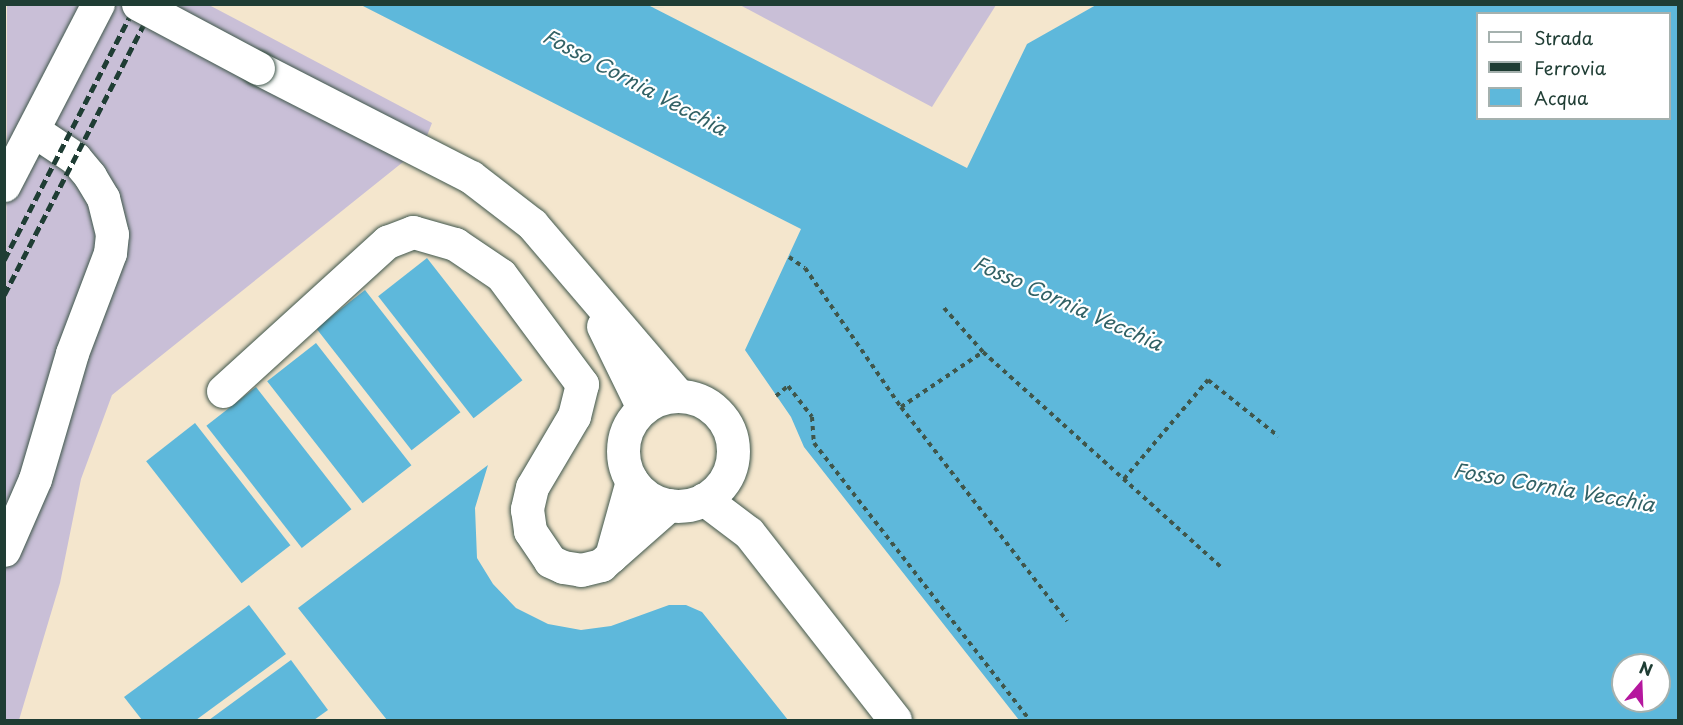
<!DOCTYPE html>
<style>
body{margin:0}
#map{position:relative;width:1683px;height:725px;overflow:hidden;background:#f4e6cd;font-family:"Playpen Sans",sans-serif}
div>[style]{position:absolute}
.industrial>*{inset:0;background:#c9bfd7}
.water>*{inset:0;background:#5eb8db;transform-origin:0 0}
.path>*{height:4px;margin-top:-2px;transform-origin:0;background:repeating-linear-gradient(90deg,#3f564b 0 4.5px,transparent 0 9px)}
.roads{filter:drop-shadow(0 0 2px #3f564b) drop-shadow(0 0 2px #3f564b)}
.minor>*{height:33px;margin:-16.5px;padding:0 16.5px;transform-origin:16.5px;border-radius:16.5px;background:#fff}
.minor>.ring{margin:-16.5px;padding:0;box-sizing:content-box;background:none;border:33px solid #fff;border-radius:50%}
.rail>*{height:4.5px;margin-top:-2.25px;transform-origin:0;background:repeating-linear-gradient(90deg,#1f3d34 0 9px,transparent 0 13.5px)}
.bridges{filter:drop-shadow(0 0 2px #3f564b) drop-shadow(0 0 2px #3f564b)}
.minor-bridge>*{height:33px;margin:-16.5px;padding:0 16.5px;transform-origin:16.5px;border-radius:16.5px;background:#fff}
span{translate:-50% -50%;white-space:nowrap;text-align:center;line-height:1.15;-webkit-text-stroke:4.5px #fff;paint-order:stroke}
.water-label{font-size:20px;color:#326266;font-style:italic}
.frame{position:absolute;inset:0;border:6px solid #1f3d34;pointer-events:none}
.legend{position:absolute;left:1476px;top:12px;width:195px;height:108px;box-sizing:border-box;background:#fff;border:2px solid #a5b1ae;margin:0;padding:8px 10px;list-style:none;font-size:18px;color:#1f3d34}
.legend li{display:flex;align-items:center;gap:12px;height:30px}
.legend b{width:30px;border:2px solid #a5b1ae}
.north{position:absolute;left:1611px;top:653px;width:60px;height:60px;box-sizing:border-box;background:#fff;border:2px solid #a5b1ae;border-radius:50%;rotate:19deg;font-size:16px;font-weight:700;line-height:24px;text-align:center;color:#1f3d34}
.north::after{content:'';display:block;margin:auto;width:21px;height:27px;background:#b5179e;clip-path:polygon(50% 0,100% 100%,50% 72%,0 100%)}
</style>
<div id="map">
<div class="industrial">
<div style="clip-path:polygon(7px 4px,209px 5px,432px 123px,423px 146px,112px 395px,81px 479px,60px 583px,19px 720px,5px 720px)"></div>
<div style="clip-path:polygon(740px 5px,996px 5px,932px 107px)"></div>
</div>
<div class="water">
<div style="clip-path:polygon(evenodd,361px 5px,648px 5px,967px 168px,1027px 44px,1096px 5px,1678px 5px,1678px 720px,1019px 720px,804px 447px,791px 417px,745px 350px,801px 229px,361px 5px,1478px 14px,1670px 14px,1670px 118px,1478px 118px,1478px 14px,361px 5px,1623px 665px,1659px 665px,1659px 701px,1623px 701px,1623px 665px)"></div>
<div style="left:427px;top:258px;width:155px;height:62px;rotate:52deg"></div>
<div style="left:365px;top:290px;width:155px;height:62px;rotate:52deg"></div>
<div style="left:316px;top:343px;width:155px;height:62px;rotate:52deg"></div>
<div style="left:256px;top:387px;width:155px;height:63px;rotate:52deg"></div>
<div style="left:195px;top:423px;width:155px;height:62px;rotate:52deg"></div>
<div style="clip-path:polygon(488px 465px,475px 508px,477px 558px,493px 584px,516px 608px,548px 624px,581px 630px,611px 626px,669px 605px,686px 605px,702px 612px,788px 720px,387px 720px,298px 608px)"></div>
<div style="clip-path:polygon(249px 605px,286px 654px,196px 720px,142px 720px,124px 697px)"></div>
<div style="clip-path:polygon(291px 660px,328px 710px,314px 720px,209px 720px)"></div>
</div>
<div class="path">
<div style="left:789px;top:257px;width:19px;rotate:35deg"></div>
<div style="left:805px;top:268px;width:169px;rotate:55.4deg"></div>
<div style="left:901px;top:407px;width:271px;rotate:52.2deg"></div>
<div style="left:944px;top:308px;width:59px;rotate:48.4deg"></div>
<div style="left:983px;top:352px;width:322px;rotate:42.1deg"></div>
<div style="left:776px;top:396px;width:16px;rotate:-40deg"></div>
<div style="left:788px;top:386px;width:39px;rotate:52deg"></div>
<div style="left:812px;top:417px;width:26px;rotate:86deg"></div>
<div style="left:814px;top:443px;width:351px;rotate:52.1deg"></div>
<div style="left:901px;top:407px;width:99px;rotate:-33.9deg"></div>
<div style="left:1124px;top:479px;width:130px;rotate:-49.7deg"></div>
<div style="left:1208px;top:380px;width:90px;rotate:38.7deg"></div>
</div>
<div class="roads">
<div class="minor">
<div style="left:258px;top:68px;width:239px;rotate:27.1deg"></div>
<div style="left:471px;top:177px;width:77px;rotate:37.6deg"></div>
<div style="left:532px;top:224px;width:226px;rotate:49.5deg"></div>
<div style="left:4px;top:185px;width:204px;rotate:-62.6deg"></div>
<div style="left:603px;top:326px;width:91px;rotate:64deg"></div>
<div style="left:223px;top:391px;width:222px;rotate:-42.3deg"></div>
<div style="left:387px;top:242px;width:28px;rotate:-21deg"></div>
<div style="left:413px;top:232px;width:44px;rotate:15.9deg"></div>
<div style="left:455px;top:244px;width:55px;rotate:34deg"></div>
<div style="left:501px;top:275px;width:136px;rotate:53.4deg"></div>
<div style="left:582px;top:384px;width:33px;rotate:104deg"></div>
<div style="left:574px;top:416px;width:82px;rotate:120.6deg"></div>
<div style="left:532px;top:487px;width:23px;rotate:103deg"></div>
<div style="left:527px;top:509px;width:22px;rotate:82deg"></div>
<div style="left:530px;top:531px;width:36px;rotate:56deg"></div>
<div style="left:550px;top:561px;width:14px;rotate:25deg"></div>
<div style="left:563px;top:567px;width:18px;rotate:9deg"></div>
<div style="left:581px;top:570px;width:21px;rotate:-14deg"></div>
<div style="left:601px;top:565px;width:13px;rotate:-42deg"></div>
<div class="ring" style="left:623px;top:396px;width:77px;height:77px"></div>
<div style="left:632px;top:481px;width:78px;rotate:105.6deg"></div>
<div style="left:611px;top:556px;width:77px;rotate:-41.3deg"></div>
<div style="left:704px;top:499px;width:56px;rotate:37.1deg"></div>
<div style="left:749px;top:533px;width:237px;rotate:52deg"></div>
<div style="left:4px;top:550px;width:77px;rotate:-66.4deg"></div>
<div style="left:35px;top:479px;width:131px;rotate:-73.6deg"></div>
<div style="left:72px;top:353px;width:107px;rotate:-69.2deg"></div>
<div style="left:110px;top:253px;width:19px;rotate:-84deg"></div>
<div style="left:112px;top:234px;width:37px;rotate:-104deg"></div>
<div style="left:103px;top:198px;width:26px;rotate:-121deg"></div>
<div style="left:90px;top:176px;width:23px;rotate:-130deg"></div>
<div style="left:75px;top:158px;width:50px;rotate:-146.3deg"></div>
</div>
</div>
<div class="rail">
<div style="left:4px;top:260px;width:288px;rotate:-62.7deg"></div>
<div style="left:4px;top:295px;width:327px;rotate:-62.7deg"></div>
</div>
<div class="bridges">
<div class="minor-bridge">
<div style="left:138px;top:4px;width:136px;rotate:28.1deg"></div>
</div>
</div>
<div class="water-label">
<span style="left:635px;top:82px;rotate:28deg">Fosso Cornia Vecchia</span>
<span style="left:1068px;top:303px;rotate:24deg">Fosso Cornia Vecchia</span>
<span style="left:1554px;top:487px;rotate:10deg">Fosso Cornia Vecchia</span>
</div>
<div class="frame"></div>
<ul class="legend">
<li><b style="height:8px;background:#fff"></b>Strada</li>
<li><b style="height:8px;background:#1f3d34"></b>Ferrovia</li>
<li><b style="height:16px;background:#5eb8db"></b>Acqua</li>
</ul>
<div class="north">N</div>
</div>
